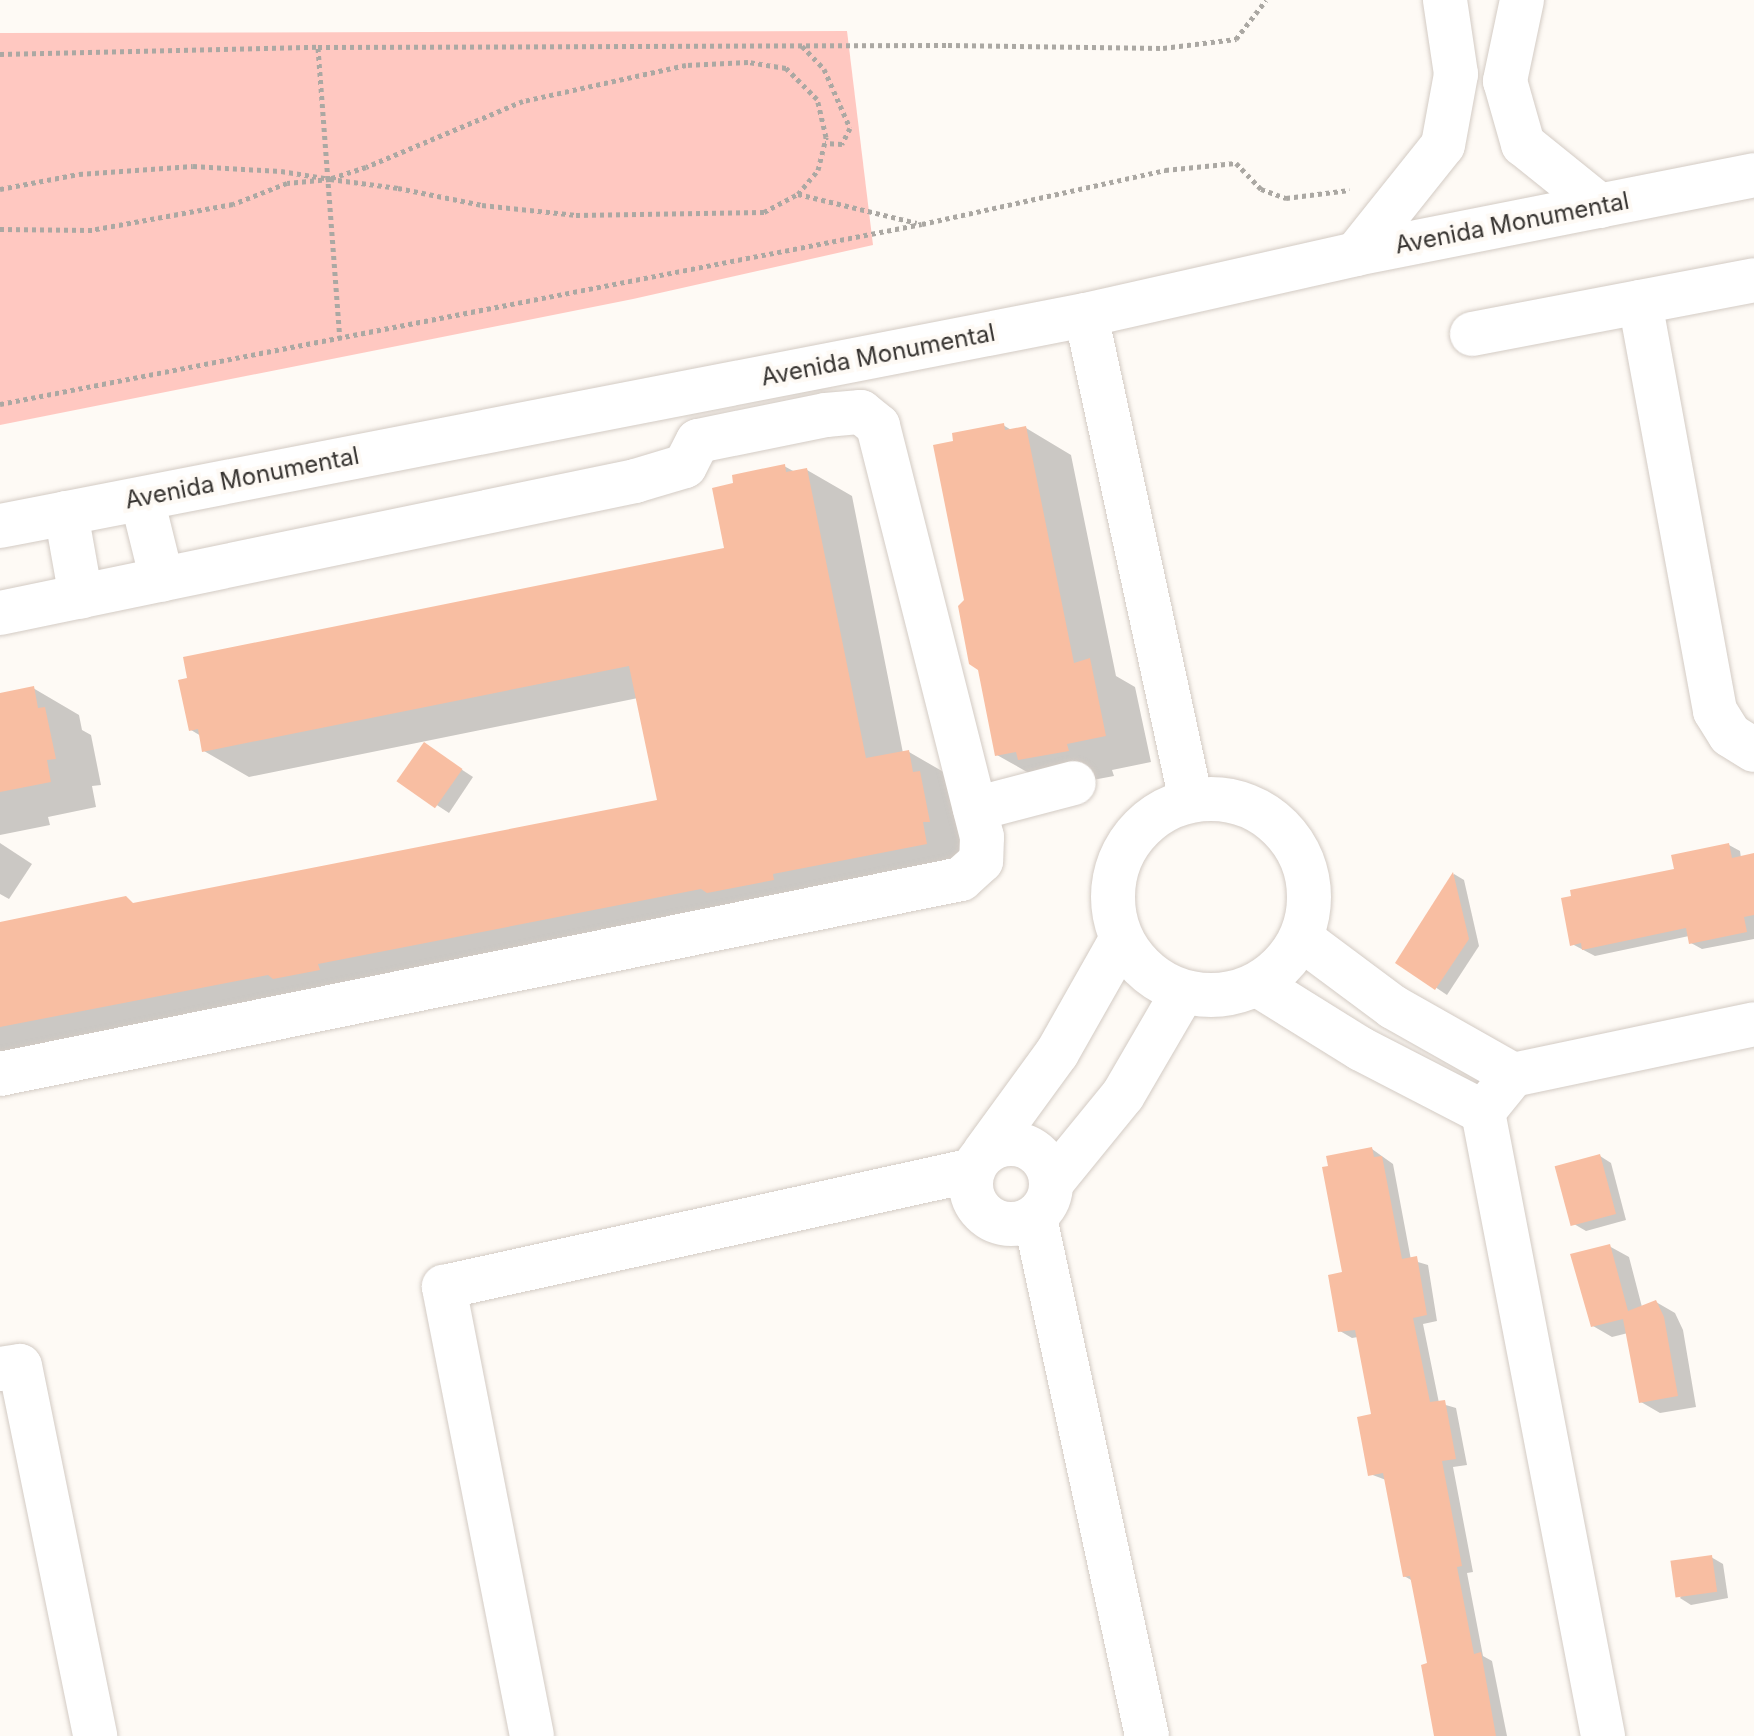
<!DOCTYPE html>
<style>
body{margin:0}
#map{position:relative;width:1754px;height:1736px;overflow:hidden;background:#fefaf5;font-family:Inter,sans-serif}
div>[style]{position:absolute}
.green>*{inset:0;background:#ffc8c1}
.shadow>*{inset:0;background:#0003}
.building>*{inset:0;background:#f8bea2;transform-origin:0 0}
.path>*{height:5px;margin-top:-2.5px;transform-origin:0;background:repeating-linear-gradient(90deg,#aba8a3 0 4px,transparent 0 8px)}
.roads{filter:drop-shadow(0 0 2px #d3cbc4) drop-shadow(0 0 2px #d3cbc4)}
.minor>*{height:44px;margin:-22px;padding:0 22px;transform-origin:22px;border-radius:22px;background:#fff}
.minor>.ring{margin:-22px;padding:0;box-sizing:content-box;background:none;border:44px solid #fff;border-radius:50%}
span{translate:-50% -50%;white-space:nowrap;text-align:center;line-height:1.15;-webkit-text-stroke:8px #fefaf5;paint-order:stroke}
.street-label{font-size:24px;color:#373431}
</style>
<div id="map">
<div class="green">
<div style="clip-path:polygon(847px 31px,873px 245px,633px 299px,0 425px,0 33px)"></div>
</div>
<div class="shadow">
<div style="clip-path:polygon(1003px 425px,1013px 431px,1026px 428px,1071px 455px,1116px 676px,1135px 687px,1151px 762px,1112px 770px,1114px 776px,1066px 785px,1043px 781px,997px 755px,966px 601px,955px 443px)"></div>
<div style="clip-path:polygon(784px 466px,795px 472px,807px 470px,852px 496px,903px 753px,909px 752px,954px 778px,971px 869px,0 1062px,0 931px,660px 802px,638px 698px,249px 777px,204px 751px,201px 736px,191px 730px,727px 550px)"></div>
<div style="clip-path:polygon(33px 688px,79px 715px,82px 730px,91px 735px,101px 785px,92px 786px,96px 807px,48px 817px,50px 825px,0 835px,0 695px)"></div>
<div style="clip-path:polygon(435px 752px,473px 777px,449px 813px,400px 781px)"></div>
<div style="clip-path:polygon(0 843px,32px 864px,9px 899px,0 894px)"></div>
<div style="clip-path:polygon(1729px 845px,1740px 851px,1741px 858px,1754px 855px,1754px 939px,1702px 949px,1691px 943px,1689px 936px,1595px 956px,1572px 944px,1676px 871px)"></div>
<div style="clip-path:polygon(1454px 874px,1464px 880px,1479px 946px,1447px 995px,1398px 962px)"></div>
<div style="clip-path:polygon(1372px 1149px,1393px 1164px,1411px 1260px,1428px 1265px,1437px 1321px,1423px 1324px,1439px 1403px,1456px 1408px,1467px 1465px,1453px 1467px,1473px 1572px,1467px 1573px,1483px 1656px,1492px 1661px,1507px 1736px,1436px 1736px,1429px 1665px,1413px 1581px,1404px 1576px,1386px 1480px,1370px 1474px,1373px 1416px,1358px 1337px,1352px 1338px,1340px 1331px,1344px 1274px)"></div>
<div style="clip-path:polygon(1600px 1156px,1611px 1163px,1626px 1220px,1586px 1231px,1574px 1224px)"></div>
<div style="clip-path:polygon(1609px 1246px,1629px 1257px,1642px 1307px,1656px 1302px,1675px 1313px,1683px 1330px,1696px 1407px,1660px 1413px,1641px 1402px,1628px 1333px,1612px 1337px,1593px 1326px)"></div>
<div style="clip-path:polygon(1711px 1557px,1723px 1564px,1728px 1598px,1691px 1605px,1680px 1598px)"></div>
</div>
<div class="building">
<div style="clip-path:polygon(1004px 423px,1005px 430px,1026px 426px,1074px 663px,1090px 658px,1106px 736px,1067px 744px,1069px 751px,1018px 760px,1016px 752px,995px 756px,978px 670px,969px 664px,958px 606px,964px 600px,933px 445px,953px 441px,952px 433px)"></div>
<div style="clip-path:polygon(785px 464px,786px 472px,807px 468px,866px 758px,909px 750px,913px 772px,920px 771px,930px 822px,923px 822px,927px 844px,773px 874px,774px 880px,707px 893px,701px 889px,318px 964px,320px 970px,273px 979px,268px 975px,0 1027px,0 922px,126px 896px,133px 903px,657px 800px,629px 666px,202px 752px,198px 729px,189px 731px,178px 680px,187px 678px,183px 657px,724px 548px,712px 488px,733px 483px,732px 475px)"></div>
<div style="clip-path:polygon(34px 686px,38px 708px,45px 707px,56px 759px,47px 760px,51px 782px,0 792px,0 693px)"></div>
<div style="left:424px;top:742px;width:47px;height:48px;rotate:35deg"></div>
<div style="clip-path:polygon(1729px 843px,1732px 858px,1754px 853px,1754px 915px,1744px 917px,1747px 932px,1689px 944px,1686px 928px,1582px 950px,1581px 943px,1570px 946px,1561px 898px,1571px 896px,1570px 890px,1674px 869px,1671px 855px)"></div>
<div style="clip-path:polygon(1453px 872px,1469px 939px,1435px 990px,1395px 963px)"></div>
<div style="clip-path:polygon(1372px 1147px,1374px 1157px,1382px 1156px,1402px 1259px,1417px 1256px,1427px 1315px,1413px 1318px,1430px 1402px,1445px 1400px,1456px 1459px,1442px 1461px,1462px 1566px,1457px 1567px,1474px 1654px,1481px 1652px,1496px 1736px,1434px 1736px,1421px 1665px,1427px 1663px,1410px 1576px,1403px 1577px,1383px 1473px,1368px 1476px,1357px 1417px,1371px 1414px,1355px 1330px,1338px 1332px,1328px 1275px,1342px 1272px,1322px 1167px,1328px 1166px,1326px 1156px)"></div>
<div style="left:1600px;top:1154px;width:62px;height:47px;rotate:75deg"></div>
<div style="clip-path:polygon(1610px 1244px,1628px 1311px,1656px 1300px,1664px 1317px,1678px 1396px,1639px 1403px,1623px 1319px,1591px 1327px,1570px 1254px)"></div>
<div style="left:1712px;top:1555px;width:37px;height:42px;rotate:82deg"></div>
</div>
<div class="path">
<div style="left:802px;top:46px;width:32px;rotate:46deg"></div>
<div style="left:824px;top:69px;width:64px;rotate:66.2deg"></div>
<div style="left:850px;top:128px;width:18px;rotate:117deg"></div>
<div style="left:842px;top:144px;width:17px;rotate:-177deg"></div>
<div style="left:318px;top:48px;width:291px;rotate:85.7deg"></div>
<div style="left:0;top:54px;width:318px;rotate:-1.3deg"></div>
<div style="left:318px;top:47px;width:630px;rotate:-0.18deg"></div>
<div style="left:948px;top:45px;width:215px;rotate:0.8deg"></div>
<div style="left:1163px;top:48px;width:74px;rotate:-7deg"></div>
<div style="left:1236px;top:39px;width:49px;rotate:-52.4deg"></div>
<div style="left:0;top:189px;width:80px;rotate:-10.8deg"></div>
<div style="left:79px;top:174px;width:114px;rotate:-4deg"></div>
<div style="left:193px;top:166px;width:88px;rotate:3.3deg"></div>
<div style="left:281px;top:171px;width:50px;rotate:9.3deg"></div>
<div style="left:330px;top:179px;width:69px;rotate:7.5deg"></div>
<div style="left:398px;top:188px;width:86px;rotate:11.4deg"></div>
<div style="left:482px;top:205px;width:95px;rotate:6.1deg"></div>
<div style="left:576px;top:215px;width:188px;rotate:-0.9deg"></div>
<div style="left:764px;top:212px;width:38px;rotate:-28deg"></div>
<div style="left:798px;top:194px;width:31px;rotate:-50deg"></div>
<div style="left:818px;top:170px;width:34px;rotate:-76deg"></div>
<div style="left:826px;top:137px;width:39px;rotate:-103deg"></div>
<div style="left:817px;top:99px;width:44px;rotate:-135deg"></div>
<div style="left:786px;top:68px;width:38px;rotate:-171deg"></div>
<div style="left:748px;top:62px;width:62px;rotate:177.2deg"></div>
<div style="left:686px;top:65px;width:167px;rotate:167.5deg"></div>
<div style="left:523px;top:101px;width:170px;rotate:157.2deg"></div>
<div style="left:366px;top:167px;width:38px;rotate:162deg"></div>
<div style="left:330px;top:179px;width:43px;rotate:174.7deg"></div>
<div style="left:287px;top:183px;width:58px;rotate:158.7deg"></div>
<div style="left:233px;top:204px;width:143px;rotate:169.6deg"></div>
<div style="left:92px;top:230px;width:92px;rotate:-179.4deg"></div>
<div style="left:798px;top:194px;width:122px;rotate:13.7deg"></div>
<div style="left:0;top:404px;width:939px;rotate:-11.05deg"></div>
<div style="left:922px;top:224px;width:249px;rotate:-12.5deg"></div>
<div style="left:1165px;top:170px;width:71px;rotate:-5.6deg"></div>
<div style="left:1236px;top:163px;width:36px;rotate:46deg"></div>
<div style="left:1261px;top:189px;width:27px;rotate:20deg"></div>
<div style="left:1286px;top:198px;width:64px;rotate:-7.1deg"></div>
</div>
<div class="roads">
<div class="minor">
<div style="left:1522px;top:0;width:83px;rotate:101.9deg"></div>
<div style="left:1505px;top:81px;width:66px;rotate:74.1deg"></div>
<div style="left:1523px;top:144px;width:99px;rotate:38.8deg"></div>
<div style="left:1356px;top:254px;width:139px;rotate:-51.4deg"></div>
<div style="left:1443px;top:145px;width:72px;rotate:-79.6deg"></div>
<div style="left:1456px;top:74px;width:75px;rotate:-98.5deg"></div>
<div style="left:1640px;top:302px;width:416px;rotate:79.6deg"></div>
<div style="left:1715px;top:711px;width:28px;rotate:58deg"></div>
<div style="left:1730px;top:735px;width:28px;rotate:32deg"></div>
<div style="left:1086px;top:315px;width:495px;rotate:77.8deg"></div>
<div style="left:1472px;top:334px;width:287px;rotate:-10.8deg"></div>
<div style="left:142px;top:499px;width:83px;rotate:76.1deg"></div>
<div style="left:66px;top:513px;width:85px;rotate:79.9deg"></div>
<div style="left:0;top:526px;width:1106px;rotate:-11deg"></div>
<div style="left:1086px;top:315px;width:277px;rotate:-12.7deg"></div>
<div style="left:1356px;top:254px;width:406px;rotate:-11.2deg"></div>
<div style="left:0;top:613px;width:649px;rotate:-11.74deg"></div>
<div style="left:635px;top:481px;width:52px;rotate:-16.7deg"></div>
<div style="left:685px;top:466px;width:28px;rotate:-63deg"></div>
<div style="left:698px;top:441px;width:131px;rotate:-11.5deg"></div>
<div style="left:826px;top:415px;width:35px;rotate:-5deg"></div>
<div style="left:861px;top:412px;width:22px;rotate:39deg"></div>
<div style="left:878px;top:426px;width:424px;rotate:75.8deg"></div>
<div style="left:982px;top:837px;width:24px;rotate:92deg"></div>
<div style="left:981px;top:861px;width:27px;rotate:138deg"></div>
<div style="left:961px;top:879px;width:981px;rotate:168.53deg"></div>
<div class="ring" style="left:1113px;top:799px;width:152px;height:152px"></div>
<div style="left:975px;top:809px;width:102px;rotate:-14.7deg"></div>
<div style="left:1303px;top:940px;width:112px;rotate:36.7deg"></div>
<div style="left:1393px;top:1007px;width:138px;rotate:29.5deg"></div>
<div style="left:1258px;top:985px;width:121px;rotate:31.9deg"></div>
<div style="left:1361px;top:1049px;width:137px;rotate:27.3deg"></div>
<div style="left:1483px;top:1112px;width:635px;rotate:79.11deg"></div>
<div style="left:1483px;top:1112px;width:48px;rotate:-51deg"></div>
<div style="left:1513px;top:1075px;width:246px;rotate:-11.9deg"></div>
<div class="ring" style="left:971px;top:1144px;width:36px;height:36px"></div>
<div style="left:984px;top:1153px;width:124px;rotate:-53.9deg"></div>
<div style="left:1057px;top:1053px;width:130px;rotate:-60.5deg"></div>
<div style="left:1052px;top:1182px;width:112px;rotate:-50.8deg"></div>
<div style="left:1123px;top:1095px;width:119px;rotate:-59.8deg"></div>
<div style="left:1035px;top:1218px;width:530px;rotate:77.8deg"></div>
<div style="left:0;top:1369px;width:20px;rotate:-9deg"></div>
<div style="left:20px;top:1366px;width:378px;rotate:78.5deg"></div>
<div style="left:532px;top:1736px;width:458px;rotate:-101.1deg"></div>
<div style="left:444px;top:1287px;width:542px;rotate:-12.47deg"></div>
</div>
</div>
<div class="street-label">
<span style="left:1512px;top:223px;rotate:-11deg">Avenida Monumental</span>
<span style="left:878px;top:355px;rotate:-11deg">Avenida Monumental</span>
<span style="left:242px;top:478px;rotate:-11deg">Avenida Monumental</span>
</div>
</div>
